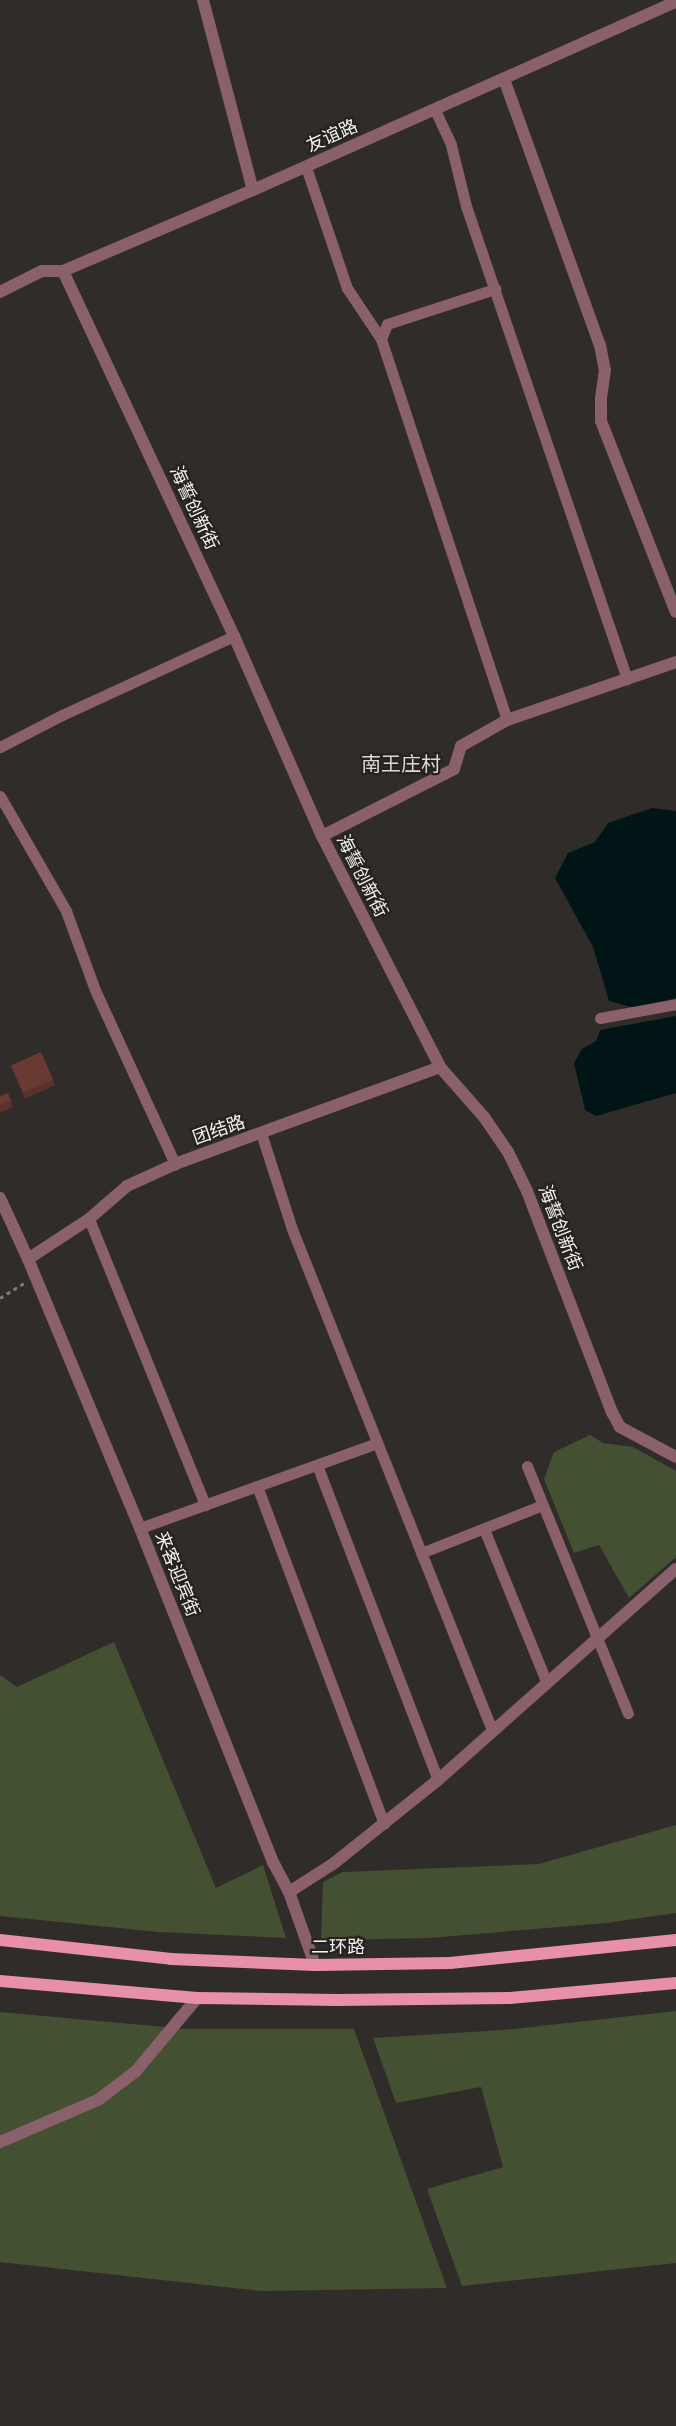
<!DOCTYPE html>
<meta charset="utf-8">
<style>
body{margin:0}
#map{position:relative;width:676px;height:2426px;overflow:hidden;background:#302c2a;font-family:"PT Sans","Noto Sans SC",sans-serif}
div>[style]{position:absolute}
.green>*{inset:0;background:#435032}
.water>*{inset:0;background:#021516}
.path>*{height:3px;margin-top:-1.5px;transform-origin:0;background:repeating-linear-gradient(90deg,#7f7c7a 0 4px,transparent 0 8px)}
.lane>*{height:11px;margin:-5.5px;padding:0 5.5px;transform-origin:5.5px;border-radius:5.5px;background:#8a606a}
.street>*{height:12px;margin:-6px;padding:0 6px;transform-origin:6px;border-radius:6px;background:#8a606a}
.primary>*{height:12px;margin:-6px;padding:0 6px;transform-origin:6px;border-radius:6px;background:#e790a7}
.wall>*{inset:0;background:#59322a}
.building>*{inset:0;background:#683a31;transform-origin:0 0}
span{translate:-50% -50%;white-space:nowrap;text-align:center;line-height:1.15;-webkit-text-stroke:4.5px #262220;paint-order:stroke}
.street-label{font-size:18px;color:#f4f2f0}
.quarter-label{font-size:20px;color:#ded9d6}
</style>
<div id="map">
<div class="green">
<div style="clip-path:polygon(590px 1435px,603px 1443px,633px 1447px,676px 1471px,676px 1557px,629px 1598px,599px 1545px,574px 1553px,544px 1479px,554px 1452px)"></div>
<div style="clip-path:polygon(114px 1642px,216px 1888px,263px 1865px,286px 1938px,159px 1932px,0 1916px,0 1675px,17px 1687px)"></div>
<div style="clip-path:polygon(676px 1825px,676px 1913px,606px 1923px,430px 1938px,321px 1940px,323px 1882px,343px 1872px,539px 1864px)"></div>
<div style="clip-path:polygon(676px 2011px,676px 2263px,462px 2286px,427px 2189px,503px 2167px,481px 2087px,396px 2103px,373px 2038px,503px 2030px)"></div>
<div style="clip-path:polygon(0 2012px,186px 2029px,354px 2029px,447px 2288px,261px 2291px,0 2262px)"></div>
</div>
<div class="water">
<div style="clip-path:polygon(652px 808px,676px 811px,676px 998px,635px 1008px,609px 1001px,593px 947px,555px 878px,568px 853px,595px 842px,608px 823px)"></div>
<div style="clip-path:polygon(676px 1016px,676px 1093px,596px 1116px,585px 1110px,574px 1063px,582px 1049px,596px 1041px,600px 1030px)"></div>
</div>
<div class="path">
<div style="left:0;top:1298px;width:28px;rotate:-32deg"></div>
</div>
<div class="lane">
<div style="left:435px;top:110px;width:38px;rotate:65deg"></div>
<div style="left:451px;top:145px;width:63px;rotate:76.2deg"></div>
<div style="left:466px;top:206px;width:500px;rotate:71.2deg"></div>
<div style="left:306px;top:167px;width:128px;rotate:71.3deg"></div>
<div style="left:347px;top:288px;width:61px;rotate:56.3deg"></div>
<div style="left:381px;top:339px;width:401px;rotate:71.7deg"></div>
<div style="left:381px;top:339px;width:16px;rotate:-68deg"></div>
<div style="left:387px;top:324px;width:114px;rotate:-18deg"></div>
<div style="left:0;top:747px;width:70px;rotate:-27.3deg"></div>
<div style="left:62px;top:715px;width:189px;rotate:-24.7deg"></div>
<div style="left:0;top:796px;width:133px;rotate:60.1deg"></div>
<div style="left:66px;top:911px;width:84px;rotate:69.8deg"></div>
<div style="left:95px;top:990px;width:192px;rotate:65.3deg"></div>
<div style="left:600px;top:1018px;width:77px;rotate:-10.4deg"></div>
<div style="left:261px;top:1133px;width:101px;rotate:72.1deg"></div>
<div style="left:292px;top:1229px;width:539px;rotate:68.24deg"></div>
<div style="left:89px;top:1219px;width:309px;rotate:67.9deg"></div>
<div style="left:317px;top:1465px;width:337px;rotate:69deg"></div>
<div style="left:527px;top:1466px;width:267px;rotate:67.8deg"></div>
<div style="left:257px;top:1486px;width:361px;rotate:69.4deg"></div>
<div style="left:140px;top:1528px;width:252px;rotate:-19.7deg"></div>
<div style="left:484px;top:1529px;width:166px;rotate:67.8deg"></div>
<div style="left:421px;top:1553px;width:131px;rotate:-21.5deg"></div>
</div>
<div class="street">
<div style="left:203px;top:0;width:196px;rotate:75.3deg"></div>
<div style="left:504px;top:79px;width:283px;rotate:70.2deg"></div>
<div style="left:600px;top:345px;width:25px;rotate:79deg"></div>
<div style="left:605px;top:370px;width:28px;rotate:98deg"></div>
<div style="left:601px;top:398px;width:23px;rotate:90deg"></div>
<div style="left:601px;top:421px;width:205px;rotate:68.6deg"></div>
<div style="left:63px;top:271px;width:403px;rotate:64.9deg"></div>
<div style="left:234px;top:636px;width:219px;rotate:66.3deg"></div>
<div style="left:322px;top:836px;width:259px;rotate:62.9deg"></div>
<div style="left:440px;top:1067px;width:67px;rotate:48.7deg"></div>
<div style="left:484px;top:1117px;width:42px;rotate:55.6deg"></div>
<div style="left:508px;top:1152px;width:43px;rotate:64deg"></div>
<div style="left:527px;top:1191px;width:237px;rotate:69deg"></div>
<div style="left:612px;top:1412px;width:17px;rotate:62deg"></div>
<div style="left:620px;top:1427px;width:64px;rotate:28.2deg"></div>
<div style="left:0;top:292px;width:47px;rotate:-26.6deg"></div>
<div style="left:42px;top:271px;width:21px"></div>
<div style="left:63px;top:271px;width:207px;rotate:-23.1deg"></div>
<div style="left:253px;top:190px;width:463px;rotate:-24deg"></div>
<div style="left:322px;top:836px;width:148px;rotate:-26.9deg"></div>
<div style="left:454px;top:769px;width:24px;rotate:-73deg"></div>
<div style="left:461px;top:746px;width:53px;rotate:-29.5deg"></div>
<div style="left:507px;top:720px;width:179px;rotate:-18.9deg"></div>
<div style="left:0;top:1198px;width:67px;rotate:65.3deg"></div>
<div style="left:28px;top:1259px;width:291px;rotate:67.4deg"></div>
<div style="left:140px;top:1528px;width:360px;rotate:68.3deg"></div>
<div style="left:273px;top:1862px;width:34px;rotate:62deg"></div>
<div style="left:289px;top:1892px;width:77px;rotate:70.4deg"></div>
<div style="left:28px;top:1259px;width:73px;rotate:-33.3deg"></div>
<div style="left:89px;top:1219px;width:50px;rotate:-41deg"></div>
<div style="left:127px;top:1186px;width:53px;rotate:-24.6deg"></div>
<div style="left:175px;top:1164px;width:282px;rotate:-20.1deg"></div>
<div style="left:289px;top:1892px;width:52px;rotate:-32.5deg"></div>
<div style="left:333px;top:1864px;width:134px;rotate:-38.7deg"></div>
<div style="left:438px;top:1780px;width:318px;rotate:-41.6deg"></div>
<div style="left:0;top:2142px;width:107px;rotate:-23.2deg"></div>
<div style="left:98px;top:2100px;width:48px;rotate:-37.3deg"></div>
<div style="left:136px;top:2071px;width:95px;rotate:-50.1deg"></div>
</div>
<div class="primary">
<div style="left:0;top:1940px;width:172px;rotate:6.3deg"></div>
<div style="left:171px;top:1959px;width:144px;rotate:2.4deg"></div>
<div style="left:315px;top:1965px;width:135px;rotate:-0.8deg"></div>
<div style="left:450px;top:1963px;width:227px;rotate:-5.8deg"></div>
<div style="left:0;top:1981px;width:198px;rotate:4.9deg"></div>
<div style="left:197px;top:1998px;width:140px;rotate:0.8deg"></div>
<div style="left:337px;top:2000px;width:173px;rotate:-0.7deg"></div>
<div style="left:510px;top:1998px;width:167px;rotate:-5.2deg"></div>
</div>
<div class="wall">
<div style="clip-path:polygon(11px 1065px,53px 1079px,55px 1085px,25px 1099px)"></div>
<div style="clip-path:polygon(0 1096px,11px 1101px,13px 1107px,0 1113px)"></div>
</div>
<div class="building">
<div style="left:41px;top:1052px;width:30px;height:33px;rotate:66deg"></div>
<div style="clip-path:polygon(8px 1093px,11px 1101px,0 1105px,0 1096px)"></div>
</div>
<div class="street-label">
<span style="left:332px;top:136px;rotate:-24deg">友谊路</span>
<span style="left:194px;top:508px;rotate:65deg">海誓创新街</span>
<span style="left:362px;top:876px;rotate:63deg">海誓创新街</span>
<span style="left:219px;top:1130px;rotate:-19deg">团结路</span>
<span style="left:560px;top:1228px;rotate:69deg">海誓创新街</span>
<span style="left:177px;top:1574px;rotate:68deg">来客迎宾街</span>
<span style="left:338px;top:1947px">二环路</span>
</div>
<div class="quarter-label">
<span style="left:401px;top:764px">南王庄村</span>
</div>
</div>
